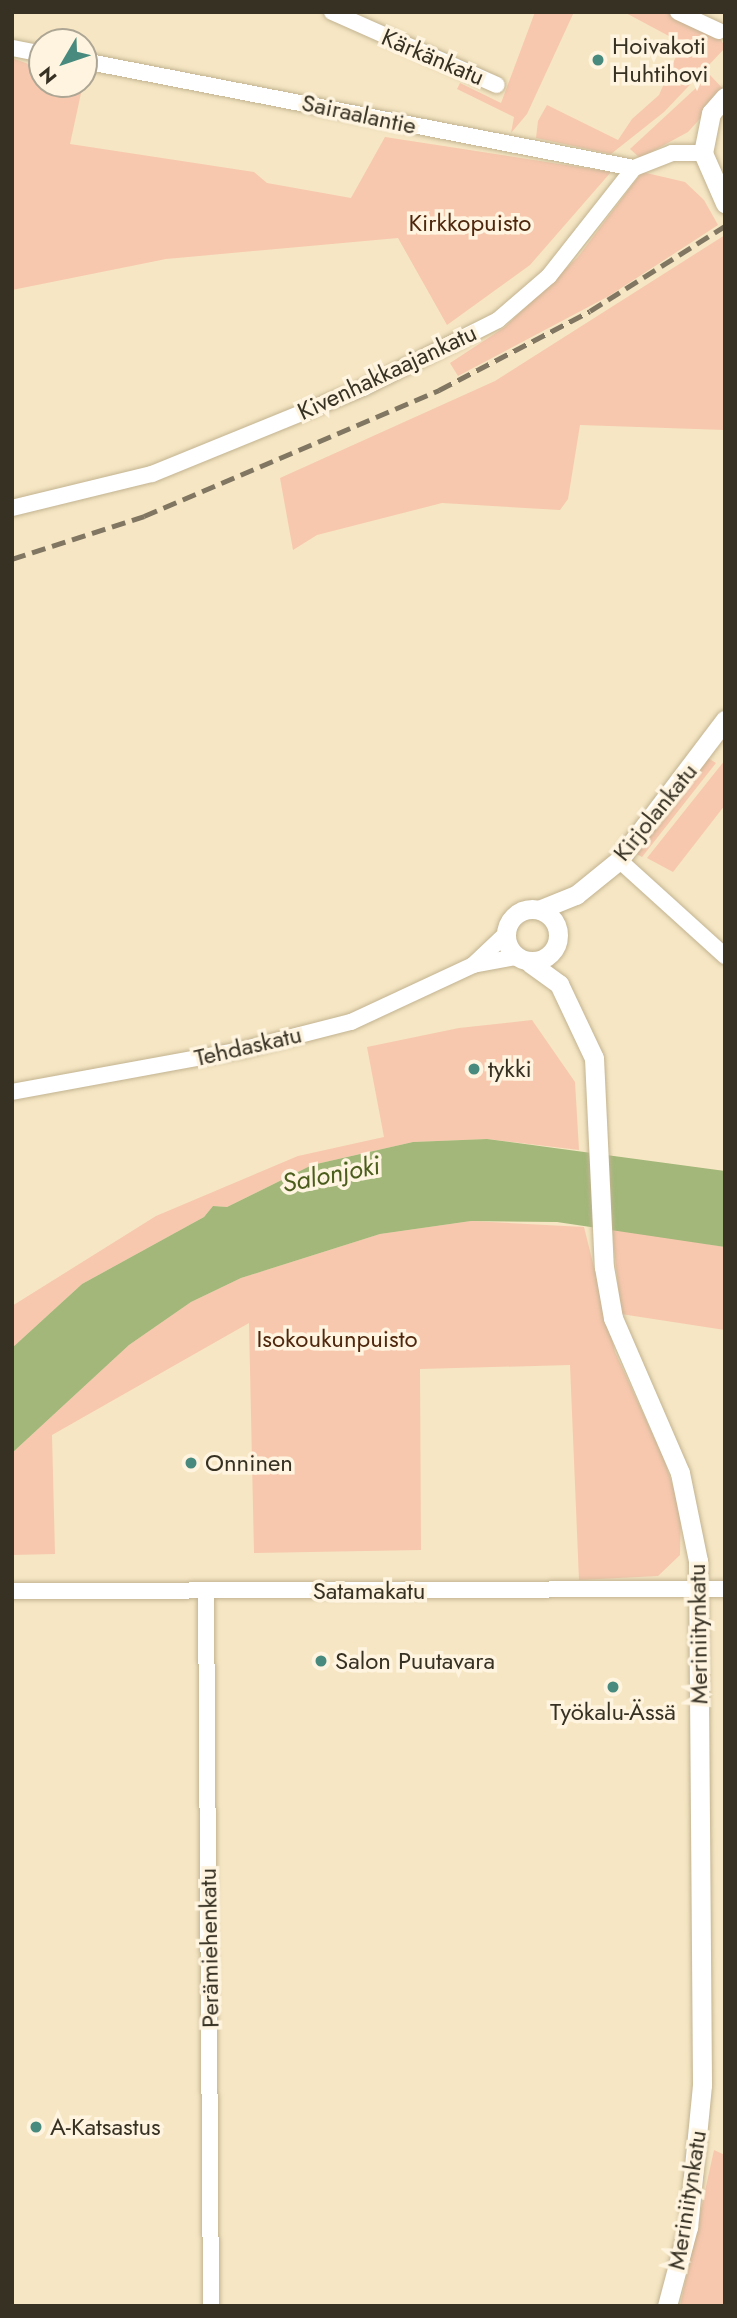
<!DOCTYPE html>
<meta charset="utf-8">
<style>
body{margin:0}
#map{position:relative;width:737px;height:2318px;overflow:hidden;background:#f6e6c3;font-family:Jost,sans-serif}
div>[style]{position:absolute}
.green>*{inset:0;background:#f7c8ae}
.water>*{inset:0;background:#a2b779}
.roads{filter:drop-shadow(0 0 2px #c2b391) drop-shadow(0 0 2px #c2b391)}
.minor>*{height:16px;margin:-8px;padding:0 8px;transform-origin:8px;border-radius:8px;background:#fff}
.major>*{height:19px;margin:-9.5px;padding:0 9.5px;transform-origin:9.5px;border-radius:9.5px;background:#fff}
.major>.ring{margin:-9.5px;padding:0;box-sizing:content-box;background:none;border:19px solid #fff;border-radius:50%}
.rail>*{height:4.5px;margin-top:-2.25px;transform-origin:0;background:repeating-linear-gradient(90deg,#807661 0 14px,transparent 0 21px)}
.dots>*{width:19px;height:19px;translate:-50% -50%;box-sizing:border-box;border:4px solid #fef4df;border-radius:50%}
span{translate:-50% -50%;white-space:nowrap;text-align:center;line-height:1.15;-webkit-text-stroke:7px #fef4df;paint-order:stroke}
.poi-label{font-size:24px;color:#373124}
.left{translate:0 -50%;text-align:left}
.street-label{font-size:24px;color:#373124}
.park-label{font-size:24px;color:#4f270e}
.water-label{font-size:26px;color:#4b5d1c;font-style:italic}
.frame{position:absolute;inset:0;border:14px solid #373124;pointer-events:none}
.north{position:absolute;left:28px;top:28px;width:70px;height:70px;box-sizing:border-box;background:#fef4df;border:2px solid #aea694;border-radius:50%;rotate:231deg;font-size:19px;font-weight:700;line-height:28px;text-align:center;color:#373124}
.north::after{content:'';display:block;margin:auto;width:24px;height:32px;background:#488b7e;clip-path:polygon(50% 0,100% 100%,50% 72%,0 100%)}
</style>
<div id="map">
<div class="green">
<div style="clip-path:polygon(535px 12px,574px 12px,527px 114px,511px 133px,514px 117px,457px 89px,460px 83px,501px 103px)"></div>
<div style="clip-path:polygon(624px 12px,668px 12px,719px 35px,725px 48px,664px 112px,611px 154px,536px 138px,538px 121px,547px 105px,618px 140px,632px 119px,659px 95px,682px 43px)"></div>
<div style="clip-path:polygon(12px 58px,42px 69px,42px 84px,83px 84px,70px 144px,254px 172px,267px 183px,351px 198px,385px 137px,611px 172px,530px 265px,447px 325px,398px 238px,166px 259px,12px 290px)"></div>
<div style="clip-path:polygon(710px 75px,725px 91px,688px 132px,640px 158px,630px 149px)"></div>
<div style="clip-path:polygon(642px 172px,685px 182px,704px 200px,718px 225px,609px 296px,458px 376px,450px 363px,505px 327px,578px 257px)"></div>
<div style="clip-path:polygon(725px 235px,725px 430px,580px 425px,568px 499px,560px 510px,442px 503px,317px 535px,293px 550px,280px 478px,495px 381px)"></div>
<div style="clip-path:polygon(703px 755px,716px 763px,642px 857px,622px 846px)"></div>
<div style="clip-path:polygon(725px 760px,725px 805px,673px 872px,647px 858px)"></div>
<div style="clip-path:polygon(532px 1020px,575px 1082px,579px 1150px,487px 1139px,413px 1142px,312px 1165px,227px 1207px,213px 1206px,204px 1217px,82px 1284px,12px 1348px,12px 1306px,156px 1216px,298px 1156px,384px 1137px,367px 1047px,459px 1028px)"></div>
<div style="clip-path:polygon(471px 1221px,584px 1227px,615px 1352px,664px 1459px,681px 1511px,680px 1555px,658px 1576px,579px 1580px,570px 1365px,420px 1369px,421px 1550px,254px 1553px,249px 1323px,52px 1435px,55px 1554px,12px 1555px,12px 1453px,129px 1345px,191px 1302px,241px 1278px,380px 1234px)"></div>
<div style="clip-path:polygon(612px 1228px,725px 1247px,725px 1330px,621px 1314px)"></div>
<div style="clip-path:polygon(714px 2150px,725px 2155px,725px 2306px,680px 2306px)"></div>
</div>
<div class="water">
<div style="clip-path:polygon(487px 1139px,725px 1171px,725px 1247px,557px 1222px,471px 1221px,380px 1234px,241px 1278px,191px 1302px,129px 1345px,12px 1453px,12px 1348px,82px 1284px,204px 1217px,213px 1206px,227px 1207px,312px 1165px,413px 1142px)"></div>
</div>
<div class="roads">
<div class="minor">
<div style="left:332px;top:12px;width:180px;rotate:23.9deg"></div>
<div style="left:678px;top:12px;width:45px;rotate:24.9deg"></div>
<div style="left:12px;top:48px;width:31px;rotate:11deg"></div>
<div style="left:84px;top:61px;width:560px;rotate:11.01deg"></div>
<div style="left:12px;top:508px;width:144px;rotate:-13.7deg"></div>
<div style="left:152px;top:474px;width:228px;rotate:-22.2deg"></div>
<div style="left:363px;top:388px;width:151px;rotate:-26.7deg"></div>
<div style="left:498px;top:320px;width:67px;rotate:-40.8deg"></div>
<div style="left:549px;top:276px;width:137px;rotate:-51.8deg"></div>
<div style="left:634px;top:168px;width:41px;rotate:-21.5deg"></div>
<div style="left:672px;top:153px;width:31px"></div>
<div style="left:619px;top:860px;width:143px;rotate:42.2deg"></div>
<div style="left:473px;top:965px;width:44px;rotate:-10.5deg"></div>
<div style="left:12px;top:1092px;width:233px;rotate:-10.4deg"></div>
<div style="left:241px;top:1050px;width:114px;rotate:-14.3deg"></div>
<div style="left:351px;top:1022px;width:135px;rotate:-25deg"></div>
<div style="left:473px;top:965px;width:45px;rotate:-43.2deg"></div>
<div style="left:12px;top:1591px;width:713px;rotate:-0.16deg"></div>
<div style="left:206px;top:1591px;width:715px;rotate:89.6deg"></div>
</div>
<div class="major">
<div style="left:725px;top:97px;width:21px;rotate:131deg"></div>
<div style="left:711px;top:113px;width:41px;rotate:101.3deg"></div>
<div style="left:703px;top:153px;width:55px;rotate:66.3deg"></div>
<div style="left:541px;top:909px;width:38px;rotate:-22deg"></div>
<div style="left:576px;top:895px;width:55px;rotate:-39.1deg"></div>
<div style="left:619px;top:860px;width:176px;rotate:-52.9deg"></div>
<div class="ring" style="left:506px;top:909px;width:33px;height:33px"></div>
<div style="left:530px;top:963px;width:36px;rotate:36deg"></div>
<div style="left:559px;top:984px;width:82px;rotate:64.7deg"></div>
<div style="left:594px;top:1058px;width:209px;rotate:87.3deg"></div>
<div style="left:604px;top:1267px;width:52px;rotate:80deg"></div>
<div style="left:613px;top:1318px;width:169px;rotate:66.6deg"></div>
<div style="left:680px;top:1473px;width:90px;rotate:78.4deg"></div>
<div style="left:698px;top:1561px;width:524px;rotate:89.56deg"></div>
<div style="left:702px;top:2085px;width:143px;rotate:95.6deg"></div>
<div style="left:688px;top:2227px;width:82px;rotate:104.9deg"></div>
</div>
</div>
<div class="rail">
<div style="left:12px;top:559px;width:139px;rotate:-18deg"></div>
<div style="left:144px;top:516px;width:321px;rotate:-23.1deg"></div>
<div style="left:439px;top:390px;width:170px;rotate:-27.6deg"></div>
<div style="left:590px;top:311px;width:160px;rotate:-32.2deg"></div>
</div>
<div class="dots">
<div style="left:598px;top:60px;background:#488b7e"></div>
<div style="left:474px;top:1069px;background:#488b7e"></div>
<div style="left:191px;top:1463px;background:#488b7e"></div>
<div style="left:321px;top:1661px;background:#488b7e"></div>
<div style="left:613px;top:1687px;background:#488b7e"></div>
<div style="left:36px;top:2127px;background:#488b7e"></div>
</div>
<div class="poi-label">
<span class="left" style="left:612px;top:60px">Hoivakoti<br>Huhtihovi</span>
<span class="left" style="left:488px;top:1069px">tykki</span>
<span class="left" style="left:205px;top:1463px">Onninen</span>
<span class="left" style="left:335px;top:1661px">Salon Puutavara</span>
<span style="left:613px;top:1712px">Työkalu-Ässä</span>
<span class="left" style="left:50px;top:2127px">A-Katsastus</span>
</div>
<div class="street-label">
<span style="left:433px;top:57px;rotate:23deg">Kärkänkatu</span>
<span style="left:359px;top:114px;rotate:12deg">Sairaalantie</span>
<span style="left:387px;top:372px;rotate:-25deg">Kivenhakkaajankatu</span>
<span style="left:655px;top:812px;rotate:-51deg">Kirjolankatu</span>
<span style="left:248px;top:1046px;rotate:-13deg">Tehdaskatu</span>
<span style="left:369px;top:1591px">Satamakatu</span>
<span style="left:698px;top:1634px;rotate:-91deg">Meriniitynkatu</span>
<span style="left:209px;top:1948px;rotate:-91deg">Perämiehenkatu</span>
<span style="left:687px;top:2200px;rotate:-81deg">Meriniitynkatu</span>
</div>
<div class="park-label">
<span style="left:470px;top:223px">Kirkkopuisto</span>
<span style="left:337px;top:1339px">Isokoukunpuisto</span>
</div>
<div class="water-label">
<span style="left:331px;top:1175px;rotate:-11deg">Salonjoki</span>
</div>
<div class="frame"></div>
<div class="north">N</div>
</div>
